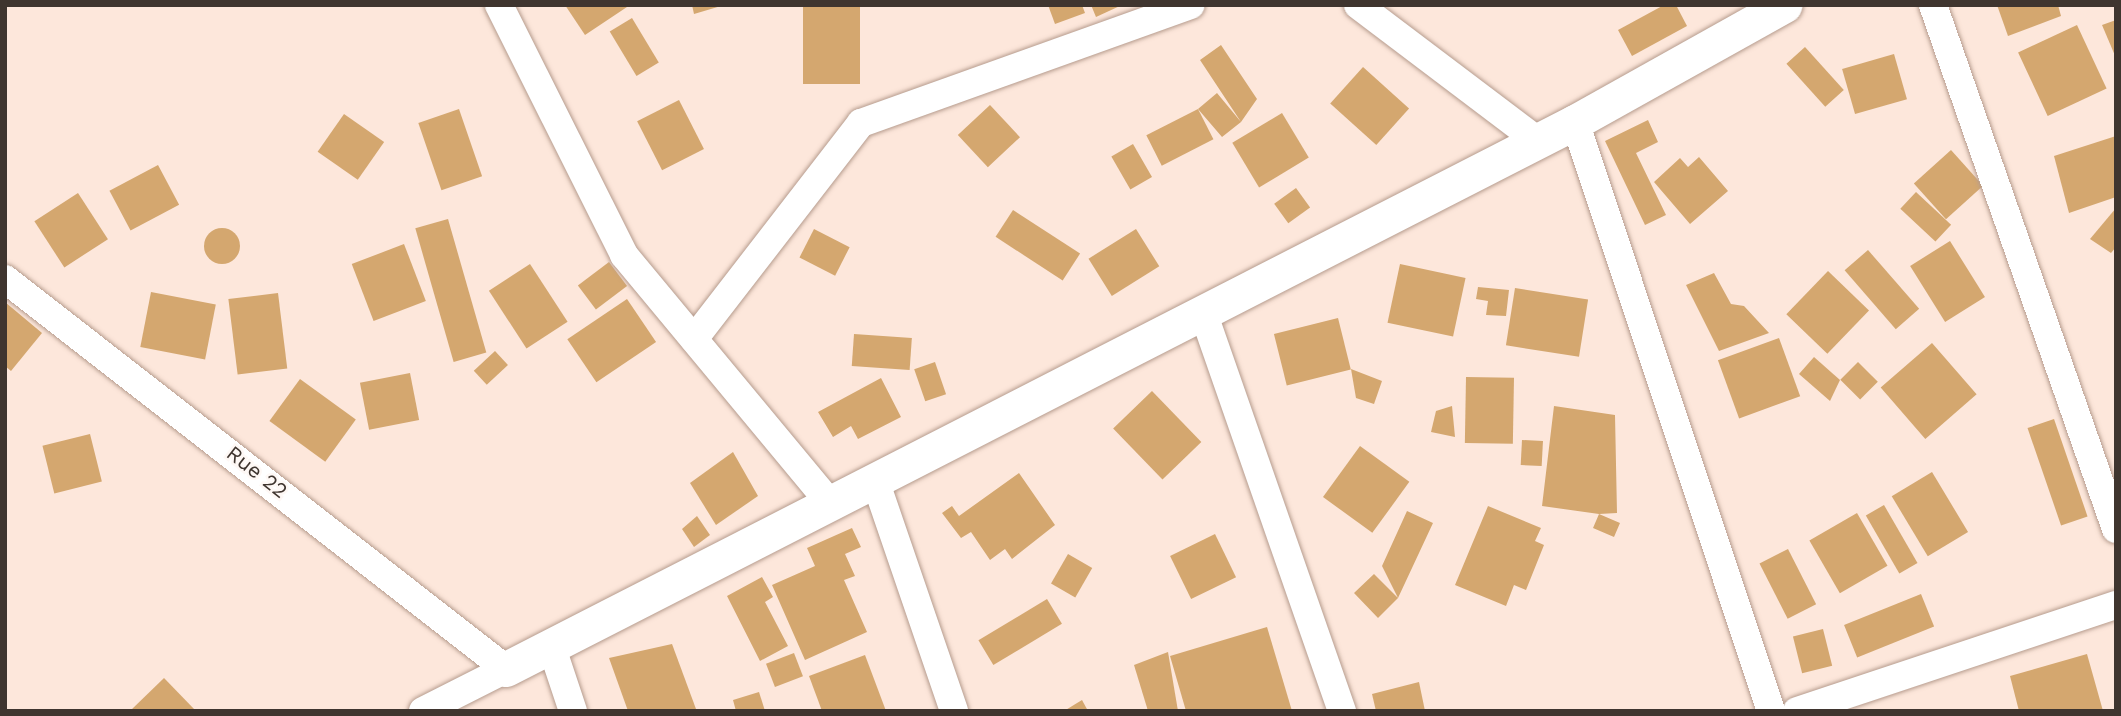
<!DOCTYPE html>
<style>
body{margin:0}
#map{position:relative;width:2121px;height:716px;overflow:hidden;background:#fde7db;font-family:"Work Sans",sans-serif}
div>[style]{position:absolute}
.building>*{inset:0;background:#d4a76f;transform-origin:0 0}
.round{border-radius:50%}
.roads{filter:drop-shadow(0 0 2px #b69c8e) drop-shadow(0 0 2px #b69c8e)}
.minor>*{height:28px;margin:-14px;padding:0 14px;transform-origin:14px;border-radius:14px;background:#fff}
.tertiary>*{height:35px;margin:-17.5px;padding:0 17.5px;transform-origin:17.5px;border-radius:17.5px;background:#fff}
span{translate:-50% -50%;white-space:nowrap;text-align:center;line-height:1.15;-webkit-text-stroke:5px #fef8f5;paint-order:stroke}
.street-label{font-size:21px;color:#3f352f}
.frame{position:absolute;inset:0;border:7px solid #3f352f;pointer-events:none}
</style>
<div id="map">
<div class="building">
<div style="clip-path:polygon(565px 5px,630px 5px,585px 35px)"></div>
<div style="clip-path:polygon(692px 5px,721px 5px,721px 6px,694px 14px)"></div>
<div style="left:803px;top:5px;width:57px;height:79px"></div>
<div style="clip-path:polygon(1048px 5px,1082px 5px,1085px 13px,1055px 24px)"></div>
<div style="clip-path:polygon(1091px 5px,1122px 5px,1096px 17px)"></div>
<div style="clip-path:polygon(1664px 5px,1676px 5px,1687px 26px,1632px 56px,1618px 30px)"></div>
<div style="clip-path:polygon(1997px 5px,2058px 5px,2061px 16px,2008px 36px)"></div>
<div style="left:632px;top:18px;width:52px;height:26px;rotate:59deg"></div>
<div style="clip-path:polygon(2116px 20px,2116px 58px,2102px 25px)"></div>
<div style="left:2077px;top:25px;width:70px;height:65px;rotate:65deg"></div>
<div style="clip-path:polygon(1221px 45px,1257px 99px,1241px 122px,1222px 137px,1198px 109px,1217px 93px,1241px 122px,1200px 60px)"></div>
<div style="left:1805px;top:47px;width:58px;height:25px;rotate:48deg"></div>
<div style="left:1894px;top:54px;width:47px;height:54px;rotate:74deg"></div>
<div style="left:1363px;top:67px;width:62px;height:49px;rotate:42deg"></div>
<div style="left:679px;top:100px;width:55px;height:47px;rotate:63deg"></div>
<div style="left:990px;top:105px;width:44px;height:44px;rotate:47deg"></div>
<div style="left:459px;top:109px;width:71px;height:43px;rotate:71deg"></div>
<div style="left:1198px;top:109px;width:34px;height:58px;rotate:63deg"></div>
<div style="left:1282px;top:113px;width:52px;height:58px;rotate:59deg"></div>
<div style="left:344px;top:114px;width:49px;height:46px;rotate:35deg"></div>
<div style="clip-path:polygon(1648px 120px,1658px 142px,1636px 153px,1666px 215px,1645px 225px,1605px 141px)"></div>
<div style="clip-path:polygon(2116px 136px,2116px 197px,2069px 213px,2054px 156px)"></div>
<div style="left:1133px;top:144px;width:38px;height:25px;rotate:60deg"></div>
<div style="left:1951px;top:150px;width:48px;height:50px;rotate:48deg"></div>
<div style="clip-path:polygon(1699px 157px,1728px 191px,1690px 224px,1654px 182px,1680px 158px,1688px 167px)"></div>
<div style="left:158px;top:165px;width:45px;height:55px;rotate:62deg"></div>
<div style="left:1296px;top:188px;width:24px;height:27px;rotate:54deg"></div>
<div style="left:1916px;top:192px;width:48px;height:23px;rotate:43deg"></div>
<div style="left:78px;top:193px;width:55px;height:52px;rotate:57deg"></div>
<div style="clip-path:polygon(2116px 208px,2116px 247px,2111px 253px,2090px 239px)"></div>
<div style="left:1013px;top:210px;width:80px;height:32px;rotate:33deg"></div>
<div style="left:448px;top:219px;width:139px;height:34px;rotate:74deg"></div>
<div class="round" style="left:204px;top:228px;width:36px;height:36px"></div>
<div style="left:814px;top:229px;width:40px;height:32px;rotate:27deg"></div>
<div style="left:1136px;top:229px;width:44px;height:56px;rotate:58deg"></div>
<div style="left:1950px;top:241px;width:66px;height:47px;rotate:58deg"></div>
<div style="left:404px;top:244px;width:61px;height:56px;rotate:69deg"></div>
<div style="left:1868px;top:250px;width:78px;height:31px;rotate:49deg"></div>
<div style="left:609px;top:262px;width:30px;height:39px;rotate:53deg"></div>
<div style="left:530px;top:264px;width:69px;height:49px;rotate:57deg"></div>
<div style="left:1400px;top:264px;width:67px;height:60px;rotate:12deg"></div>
<div style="left:1828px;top:271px;width:57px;height:60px;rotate:44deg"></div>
<div style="clip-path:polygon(1714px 273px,1731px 304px,1744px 306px,1769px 333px,1719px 351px,1686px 285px)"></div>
<div style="clip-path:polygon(1478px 287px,1509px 290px,1506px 316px,1486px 315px,1488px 301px,1476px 299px)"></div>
<div style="left:1515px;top:288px;width:74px;height:58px;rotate:9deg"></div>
<div style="left:151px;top:292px;width:66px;height:56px;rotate:11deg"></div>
<div style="left:278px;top:293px;width:76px;height:50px;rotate:83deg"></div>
<div style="left:627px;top:299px;width:52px;height:72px;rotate:56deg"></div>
<div style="clip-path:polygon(5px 302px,42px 333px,11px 371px,5px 366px)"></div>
<div style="left:1338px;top:318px;width:53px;height:66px;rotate:76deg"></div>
<div style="left:854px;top:334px;width:58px;height:32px;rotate:4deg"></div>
<div style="left:1779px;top:338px;width:62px;height:65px;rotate:70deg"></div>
<div style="left:1932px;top:343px;width:68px;height:68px;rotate:49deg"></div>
<div style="left:495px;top:351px;width:19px;height:29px;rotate:47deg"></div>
<div style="clip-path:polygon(1814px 357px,1840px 380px,1830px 401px,1799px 374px)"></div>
<div style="left:935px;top:362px;width:34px;height:22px;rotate:71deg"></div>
<div style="left:1858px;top:362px;width:28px;height:25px;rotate:45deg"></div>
<div style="clip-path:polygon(1351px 369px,1382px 381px,1374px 404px,1356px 398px)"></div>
<div style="left:410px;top:373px;width:48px;height:51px;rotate:79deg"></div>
<div style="left:1466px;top:377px;width:48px;height:66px;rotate:1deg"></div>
<div style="clip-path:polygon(881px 378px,901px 417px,858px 439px,851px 426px,833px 437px,818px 412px)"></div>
<div style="left:300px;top:379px;width:69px;height:52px;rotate:36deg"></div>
<div style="left:1152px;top:391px;width:71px;height:54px;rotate:46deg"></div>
<div style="clip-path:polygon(1452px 406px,1455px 437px,1431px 432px,1436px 411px)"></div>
<div style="clip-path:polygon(1554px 406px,1615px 415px,1617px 513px,1599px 514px,1620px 523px,1614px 537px,1593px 528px,1599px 514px,1542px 506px)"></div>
<div style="left:2054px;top:419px;width:103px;height:28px;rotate:71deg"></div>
<div style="left:90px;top:434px;width:49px;height:49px;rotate:76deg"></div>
<div style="left:1522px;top:440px;width:21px;height:25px;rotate:3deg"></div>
<div style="left:1360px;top:446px;width:61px;height:63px;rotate:36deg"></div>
<div style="clip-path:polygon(733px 452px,758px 496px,716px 525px,690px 483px)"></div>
<div style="left:1932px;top:472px;width:70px;height:47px;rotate:59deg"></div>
<div style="clip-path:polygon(1019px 473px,1055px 525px,1012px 559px,1005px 549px,990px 560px,971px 532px,961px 538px,942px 513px,952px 506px,959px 516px)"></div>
<div style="left:1884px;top:505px;width:67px;height:21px;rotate:60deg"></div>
<div style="clip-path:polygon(1488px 506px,1541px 528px,1535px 541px,1544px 545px,1526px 590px,1514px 585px,1506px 606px,1455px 585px)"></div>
<div style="clip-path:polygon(1407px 511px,1433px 523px,1398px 598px,1378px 618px,1354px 593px,1374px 574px,1398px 598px,1382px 566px)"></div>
<div style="left:1857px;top:513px;width:61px;height:55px;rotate:60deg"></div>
<div style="clip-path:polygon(697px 516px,710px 535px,694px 547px,682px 529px)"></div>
<div style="clip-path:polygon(852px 528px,861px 547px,845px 554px,855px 576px,844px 580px,867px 632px,805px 660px,772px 585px,815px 566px,807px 548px)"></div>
<div style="left:1215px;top:534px;width:48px;height:50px;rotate:64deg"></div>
<div style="left:1788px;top:549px;width:62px;height:32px;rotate:63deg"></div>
<div style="left:1068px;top:554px;width:28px;height:34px;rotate:30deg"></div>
<div style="clip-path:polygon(762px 577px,773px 597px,765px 602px,788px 646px,760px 661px,727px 596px)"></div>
<div style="left:1921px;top:594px;width:35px;height:83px;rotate:68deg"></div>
<div style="left:1047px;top:599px;width:29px;height:80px;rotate:59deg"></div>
<div style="clip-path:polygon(1267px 627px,1292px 711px,1186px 711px,1170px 656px)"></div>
<div style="left:1823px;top:629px;width:38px;height:31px;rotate:76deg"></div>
<div style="clip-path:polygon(672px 644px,696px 709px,628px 711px,609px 658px)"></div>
<div style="clip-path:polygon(1168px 652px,1178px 711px,1148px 711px,1134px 665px)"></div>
<div style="left:794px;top:653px;width:25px;height:30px;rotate:69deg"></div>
<div style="clip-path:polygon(2087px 654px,2103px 711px,2019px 711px,2010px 676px)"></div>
<div style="clip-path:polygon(865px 655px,886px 711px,822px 711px,809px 676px)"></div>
<div style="clip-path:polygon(164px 678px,196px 711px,130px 711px)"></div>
<div style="clip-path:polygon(1419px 682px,1425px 711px,1376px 711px,1372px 694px)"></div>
<div style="clip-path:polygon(759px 692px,765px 711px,736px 711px,733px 700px)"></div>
<div style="clip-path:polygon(1082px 700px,1088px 711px,1064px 711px)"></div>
</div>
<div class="roads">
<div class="minor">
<div style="left:499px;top:5px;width:280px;rotate:63.4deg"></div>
<div style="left:624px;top:255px;width:322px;rotate:50.3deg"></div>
<div style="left:1358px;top:5px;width:226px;rotate:37.1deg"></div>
<div style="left:1933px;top:5px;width:555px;rotate:70.75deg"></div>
<div style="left:1575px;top:122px;width:621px;rotate:71.59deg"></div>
<div style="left:5px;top:279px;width:635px;rotate:37.9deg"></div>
<div style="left:506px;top:669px;width:93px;rotate:153.2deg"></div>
<div style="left:1203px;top:312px;width:423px;rotate:70.8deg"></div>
<div style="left:694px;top:339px;width:273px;rotate:-52.3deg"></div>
<div style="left:861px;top:123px;width:350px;rotate:-19.7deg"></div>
<div style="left:875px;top:480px;width:244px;rotate:71.1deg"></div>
<div style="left:551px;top:645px;width:70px;rotate:71.6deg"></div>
<div style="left:1797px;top:711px;width:336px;rotate:-18.4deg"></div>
</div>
<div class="tertiary">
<div style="left:506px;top:669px;width:1201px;rotate:-27.1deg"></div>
<div style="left:1575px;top:122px;width:240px;rotate:-29.2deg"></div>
</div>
</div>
<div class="street-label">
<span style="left:257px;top:472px;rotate:38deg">Rue 22</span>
</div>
<div class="frame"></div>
</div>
